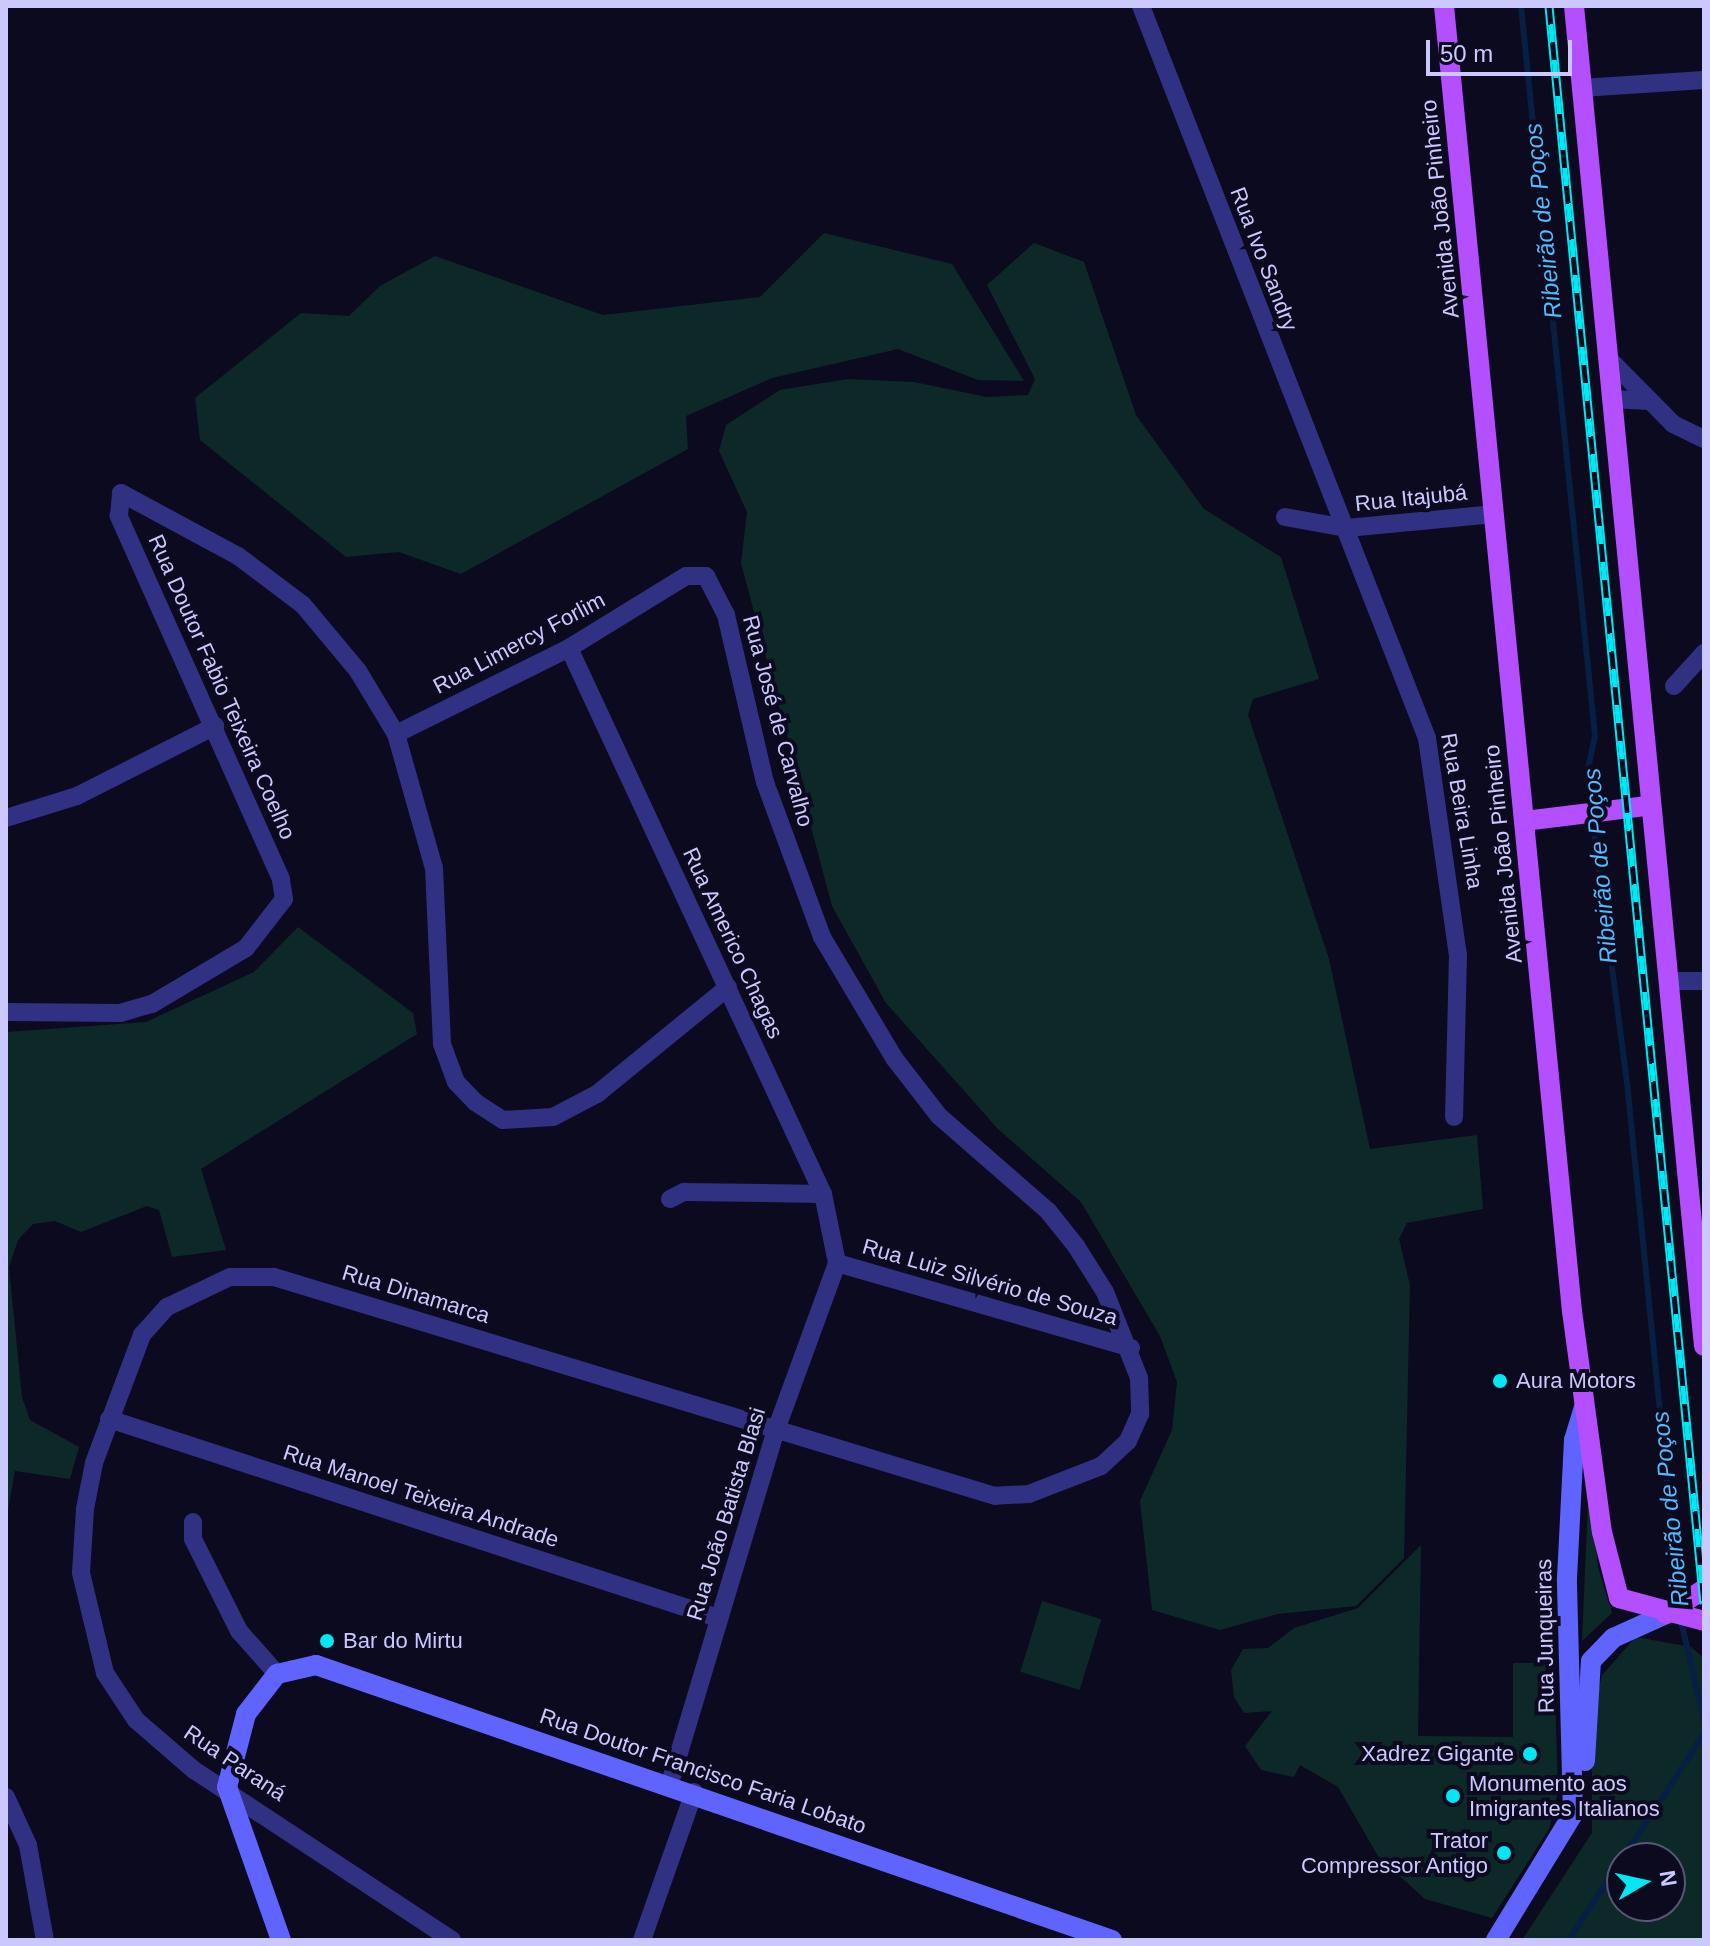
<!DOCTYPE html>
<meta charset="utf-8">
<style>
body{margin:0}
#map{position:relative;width:1710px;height:1946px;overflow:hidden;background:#0c0a1f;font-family:Arial,sans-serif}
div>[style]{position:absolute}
.green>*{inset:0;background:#0c2927;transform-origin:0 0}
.stream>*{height:6px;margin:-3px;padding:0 3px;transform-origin:3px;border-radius:3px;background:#061f42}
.street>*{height:18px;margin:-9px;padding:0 9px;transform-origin:9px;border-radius:9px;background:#303183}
.secondary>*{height:20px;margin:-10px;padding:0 10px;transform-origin:10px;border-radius:10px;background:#5f64ff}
.primary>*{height:20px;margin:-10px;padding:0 10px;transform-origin:10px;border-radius:10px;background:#b34fff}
.rail>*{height:9px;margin-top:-4.5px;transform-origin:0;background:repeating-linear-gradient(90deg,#0c0a1f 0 18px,#00e8f3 0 36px);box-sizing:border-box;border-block:2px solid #00e8f3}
.dots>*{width:22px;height:22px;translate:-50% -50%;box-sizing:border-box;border:4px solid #0c0a1f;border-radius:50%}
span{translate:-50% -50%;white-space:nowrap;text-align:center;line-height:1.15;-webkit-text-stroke:8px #0c0a1f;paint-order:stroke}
.street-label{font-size:22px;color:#cbc8ff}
.poi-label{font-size:22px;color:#cbc8ff}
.left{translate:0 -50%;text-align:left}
.right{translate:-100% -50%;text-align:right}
.water-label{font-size:24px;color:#56baff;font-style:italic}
.frame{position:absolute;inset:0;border:8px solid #cbc8ff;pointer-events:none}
.north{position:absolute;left:1606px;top:1842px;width:80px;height:80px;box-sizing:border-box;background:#0c0a1f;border:2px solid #585679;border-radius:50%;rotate:81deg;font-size:22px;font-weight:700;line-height:32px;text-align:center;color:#cbc8ff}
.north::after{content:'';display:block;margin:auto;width:28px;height:36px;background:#00e8f3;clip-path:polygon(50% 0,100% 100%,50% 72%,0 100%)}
.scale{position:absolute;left:1426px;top:40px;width:146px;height:36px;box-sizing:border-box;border:4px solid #cbc8ff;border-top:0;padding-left:10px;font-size:24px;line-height:28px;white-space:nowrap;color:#cbc8ff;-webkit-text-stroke:6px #0c0a1f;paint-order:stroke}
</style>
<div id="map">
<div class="green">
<div style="clip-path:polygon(824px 233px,952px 264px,1024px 381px,978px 380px,898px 349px,772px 378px,686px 416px,688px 449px,461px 574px,399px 552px,346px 557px,200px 440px,195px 398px,301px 313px,349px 316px,380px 286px,435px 256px,603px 315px,760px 297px)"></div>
<div style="clip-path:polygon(1034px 243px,1084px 262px,1136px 415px,1204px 509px,1281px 557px,1319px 679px,1253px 699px,1248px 715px,1329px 959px,1370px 1149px,1477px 1135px,1483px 1209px,1407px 1223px,1399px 1239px,1410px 1285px,1404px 1558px,1356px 1606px,1277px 1614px,1220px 1630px,1152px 1610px,1140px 1501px,1172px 1430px,1177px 1382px,1160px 1336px,1081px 1202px,998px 1129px,886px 1003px,832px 906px,741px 563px,747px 512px,719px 451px,726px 425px,780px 390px,848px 379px,914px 382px,987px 397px,1028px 395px,1035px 379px,987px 285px)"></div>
<div style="clip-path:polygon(298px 927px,413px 1013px,417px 1034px,201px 1169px,226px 1250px,172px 1257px,159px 1210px,147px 1206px,81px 1232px,55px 1221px,33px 1224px,18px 1240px,9px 1267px,22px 1397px,30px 1420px,79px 1447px,70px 1479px,15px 1471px,6px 1521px,6px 1032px,146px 1022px,254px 972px)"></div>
<div style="clip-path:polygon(1589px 1478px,1598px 1567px,1612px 1613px,1582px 1641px)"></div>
<div style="clip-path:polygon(1421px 1545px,1418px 1736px,1513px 1737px,1513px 1663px,1554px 1663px,1558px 1792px,1549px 1829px,1492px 1918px,1425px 1899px,1378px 1856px,1338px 1787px,1300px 1765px,1294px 1777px,1261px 1770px,1245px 1746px,1272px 1711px,1244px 1713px,1234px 1697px,1231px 1670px,1243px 1649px,1268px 1648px,1294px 1628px,1358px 1608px)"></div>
<div style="left:1042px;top:1601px;width:62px;height:74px;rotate:17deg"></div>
<div style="clip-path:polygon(evenodd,1636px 1637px,1691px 1647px,1704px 1658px,1704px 1940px,1522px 1940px,1592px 1833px,1592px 1717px,1602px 1675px,1636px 1637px,1622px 1858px,1670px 1858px,1670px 1906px,1622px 1906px,1622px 1858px)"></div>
</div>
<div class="stream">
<div style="left:1521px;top:6px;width:734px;rotate:84.21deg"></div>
<div style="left:1595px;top:736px;width:40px;rotate:102deg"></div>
<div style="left:1587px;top:775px;width:320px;rotate:82.6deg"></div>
<div style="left:1628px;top:1092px;width:513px;rotate:84.29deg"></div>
<div style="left:1681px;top:1621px;width:103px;rotate:77deg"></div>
<div style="left:1569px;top:1940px;width:246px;rotate:-56.8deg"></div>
</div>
<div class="street">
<div style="left:1141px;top:6px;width:786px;rotate:68.66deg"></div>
<div style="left:1427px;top:738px;width:219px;rotate:81.9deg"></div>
<div style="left:1458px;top:955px;width:162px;rotate:91.4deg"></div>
<div style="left:1581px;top:88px;width:123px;rotate:-3.7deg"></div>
<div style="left:1607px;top:357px;width:94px;rotate:45.4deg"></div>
<div style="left:1673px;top:424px;width:34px;rotate:26deg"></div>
<div style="left:1611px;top:399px;width:39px;rotate:3deg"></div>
<div style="left:1285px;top:517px;width:63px;rotate:10.1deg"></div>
<div style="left:1347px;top:528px;width:148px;rotate:-5.4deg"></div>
<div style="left:569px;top:648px;width:602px;rotate:65.05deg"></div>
<div style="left:823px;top:1194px;width:70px;rotate:78.5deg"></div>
<div style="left:1674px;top:686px;width:45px;rotate:-47.7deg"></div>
<div style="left:396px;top:734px;width:193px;rotate:-26.4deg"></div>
<div style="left:569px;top:648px;width:137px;rotate:-31.6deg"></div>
<div style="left:686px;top:576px;width:20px"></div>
<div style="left:706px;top:576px;width:44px;rotate:62.9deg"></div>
<div style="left:726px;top:615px;width:171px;rotate:76.9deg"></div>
<div style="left:765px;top:782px;width:165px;rotate:69.8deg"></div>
<div style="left:822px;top:937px;width:141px;rotate:59.2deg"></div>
<div style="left:894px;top:1058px;width:73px;rotate:52.2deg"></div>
<div style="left:939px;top:1116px;width:145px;rotate:41.1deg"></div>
<div style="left:1048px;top:1211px;width:45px;rotate:51.3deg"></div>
<div style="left:1076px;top:1246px;width:54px;rotate:57.8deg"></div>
<div style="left:1105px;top:1292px;width:92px;rotate:68.4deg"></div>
<div style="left:1139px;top:1378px;width:36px;rotate:88deg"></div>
<div style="left:1140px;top:1414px;width:30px;rotate:114deg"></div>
<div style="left:1128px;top:1441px;width:37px;rotate:137deg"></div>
<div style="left:1101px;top:1466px;width:77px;rotate:158.7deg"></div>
<div style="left:1029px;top:1494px;width:34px;rotate:177deg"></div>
<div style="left:995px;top:1496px;width:754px;rotate:-163.1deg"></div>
<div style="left:274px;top:1277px;width:44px;rotate:180deg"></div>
<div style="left:230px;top:1277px;width:70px;rotate:154.5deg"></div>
<div style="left:167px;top:1307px;width:38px;rotate:132deg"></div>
<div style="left:142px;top:1335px;width:137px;rotate:110.6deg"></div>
<div style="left:94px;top:1463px;width:47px;rotate:101.1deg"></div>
<div style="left:85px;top:1509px;width:64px;rotate:93.6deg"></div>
<div style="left:81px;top:1573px;width:103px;rotate:76.5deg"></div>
<div style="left:105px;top:1673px;width:56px;rotate:56.6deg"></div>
<div style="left:136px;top:1720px;width:77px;rotate:40.8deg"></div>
<div style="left:194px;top:1770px;width:309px;rotate:33.4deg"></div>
<div style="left:6px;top:818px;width:74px;rotate:-17.2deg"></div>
<div style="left:77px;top:796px;width:155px;rotate:-26.9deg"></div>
<div style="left:1669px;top:981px;width:35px"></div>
<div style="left:6px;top:1012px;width:114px;rotate:0.5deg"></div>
<div style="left:120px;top:1013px;width:33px;rotate:-16deg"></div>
<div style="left:152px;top:1004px;width:109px;rotate:-30.8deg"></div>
<div style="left:246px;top:948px;width:62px;rotate:-52.2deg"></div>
<div style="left:284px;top:899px;width:20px;rotate:-99deg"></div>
<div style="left:281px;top:879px;width:398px;rotate:-114.1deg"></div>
<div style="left:119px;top:516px;width:23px;rotate:-85deg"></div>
<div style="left:121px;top:493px;width:133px;rotate:28.3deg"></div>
<div style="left:238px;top:556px;width:81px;rotate:37deg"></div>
<div style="left:303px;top:605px;width:86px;rotate:50.2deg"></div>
<div style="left:358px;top:671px;width:74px;rotate:58.9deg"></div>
<div style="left:396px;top:734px;width:139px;rotate:74.2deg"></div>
<div style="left:434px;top:868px;width:176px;rotate:87.4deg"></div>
<div style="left:442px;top:1044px;width:40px;rotate:69.8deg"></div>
<div style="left:456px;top:1082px;width:28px;rotate:46deg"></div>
<div style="left:475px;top:1102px;width:33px;rotate:33deg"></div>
<div style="left:503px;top:1120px;width:50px;rotate:-3.4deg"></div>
<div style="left:553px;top:1117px;width:50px;rotate:-27.6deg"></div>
<div style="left:597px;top:1094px;width:169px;rotate:-39.2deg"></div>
<div style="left:670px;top:1199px;width:16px;rotate:-27deg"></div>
<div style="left:684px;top:1192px;width:139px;rotate:0.8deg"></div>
<div style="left:837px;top:1263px;width:306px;rotate:16.1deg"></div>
<div style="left:109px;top:1419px;width:641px;rotate:18.1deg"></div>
<div style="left:193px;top:1522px;width:17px;rotate:90deg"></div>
<div style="left:193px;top:1539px;width:103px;rotate:63.4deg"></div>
<div style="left:239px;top:1631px;width:57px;rotate:48.5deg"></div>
<div style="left:670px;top:1783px;width:369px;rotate:-73.3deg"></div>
<div style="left:776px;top:1430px;width:178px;rotate:-69.9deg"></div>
<div style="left:6px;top:1797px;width:53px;rotate:65.4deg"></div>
<div style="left:28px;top:1845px;width:97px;rotate:79.9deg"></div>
<div style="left:642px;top:1940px;width:157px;rotate:-70.6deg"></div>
</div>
<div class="secondary">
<div style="left:1585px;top:1761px;width:100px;rotate:-86.6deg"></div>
<div style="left:1591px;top:1661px;width:32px;rotate:-46deg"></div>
<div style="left:1613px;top:1638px;width:58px;rotate:-24.4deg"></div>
<div style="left:281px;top:1940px;width:162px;rotate:-109.4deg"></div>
<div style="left:227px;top:1787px;width:75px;rotate:-75.4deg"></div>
<div style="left:246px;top:1714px;width:51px;rotate:-52.2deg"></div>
<div style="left:277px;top:1674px;width:40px;rotate:-13deg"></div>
<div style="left:316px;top:1665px;width:842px;rotate:19.06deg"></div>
<div style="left:1496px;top:1940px;width:148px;rotate:-58.6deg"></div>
<div style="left:1573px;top:1814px;width:236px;rotate:-91.5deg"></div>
<div style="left:1567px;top:1578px;width:138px;rotate:-87.1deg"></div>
<div style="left:1574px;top:1440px;width:34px;rotate:-73deg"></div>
</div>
<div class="primary">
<div style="left:1444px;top:6px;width:1311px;rotate:84.4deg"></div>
<div style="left:1572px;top:1311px;width:223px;rotate:82.3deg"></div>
<div style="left:1602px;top:1532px;width:68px;rotate:75.6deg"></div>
<div style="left:1619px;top:1598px;width:88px;rotate:15.1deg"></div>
<div style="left:1574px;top:6px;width:1346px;rotate:84.46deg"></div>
<div style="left:1524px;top:821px;width:124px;rotate:-7deg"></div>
<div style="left:1666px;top:1614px;width:45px;rotate:-33.3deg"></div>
</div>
<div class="rail">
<div style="left:1549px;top:6px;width:1605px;rotate:84.46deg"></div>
</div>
<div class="dots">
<div style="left:1500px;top:1381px;background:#00e8f3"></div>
<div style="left:327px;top:1641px;background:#00e8f3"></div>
<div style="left:1530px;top:1754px;background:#00e8f3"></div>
<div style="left:1453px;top:1796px;background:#00e8f3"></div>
<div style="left:1504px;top:1853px;background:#00e8f3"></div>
</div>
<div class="street-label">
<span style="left:1440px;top:209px;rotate:-96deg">Avenida João Pinheiro</span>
<span style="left:1264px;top:259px;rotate:69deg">Rua Ivo Sandry</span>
<span style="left:1411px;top:498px;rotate:-6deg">Rua Itajubá</span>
<span style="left:519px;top:643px;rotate:-28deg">Rua Limercy Forlim</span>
<span style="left:222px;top:687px;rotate:66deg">Rua Doutor Fabio Teixeira Coelho</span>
<span style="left:778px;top:721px;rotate:75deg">Rua José de Carvalho</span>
<span style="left:1462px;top:811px;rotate:80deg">Rua Beira Linha</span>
<span style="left:1503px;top:854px;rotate:-96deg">Avenida João Pinheiro</span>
<span style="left:733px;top:943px;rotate:65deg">Rua Americo Chagas</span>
<span style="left:990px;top:1282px;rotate:16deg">Rua Luiz Silvério de Souza</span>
<span style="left:416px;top:1294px;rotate:17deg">Rua Dinamarca</span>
<span style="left:421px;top:1496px;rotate:18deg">Rua Manoel Teixeira Andrade</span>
<span style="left:726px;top:1514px;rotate:-73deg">Rua João Batista Blasi</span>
<span style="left:1545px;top:1636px;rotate:-91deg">Rua Junqueiras</span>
<span style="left:235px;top:1763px;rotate:34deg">Rua Paraná</span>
<span style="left:703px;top:1771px;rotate:19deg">Rua Doutor Francisco Faria Lobato</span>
</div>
<div class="poi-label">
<span class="left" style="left:1516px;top:1381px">Aura Motors</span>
<span class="left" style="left:343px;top:1641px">Bar do Mirtu</span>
<span class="right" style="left:1514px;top:1754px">Xadrez Gigante</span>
<span class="left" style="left:1469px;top:1796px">Monumento aos<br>Imigrantes Italianos</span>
<span class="right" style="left:1488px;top:1853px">Trator<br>Compressor Antigo</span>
</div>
<div class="water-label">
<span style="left:1543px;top:221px;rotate:-96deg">Ribeirão de Poços</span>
<span style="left:1600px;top:866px;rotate:-95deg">Ribeirão de Poços</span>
<span style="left:1670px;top:1509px;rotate:-96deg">Ribeirão de Poços</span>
</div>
<div class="frame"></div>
<div class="north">N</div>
<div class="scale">50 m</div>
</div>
